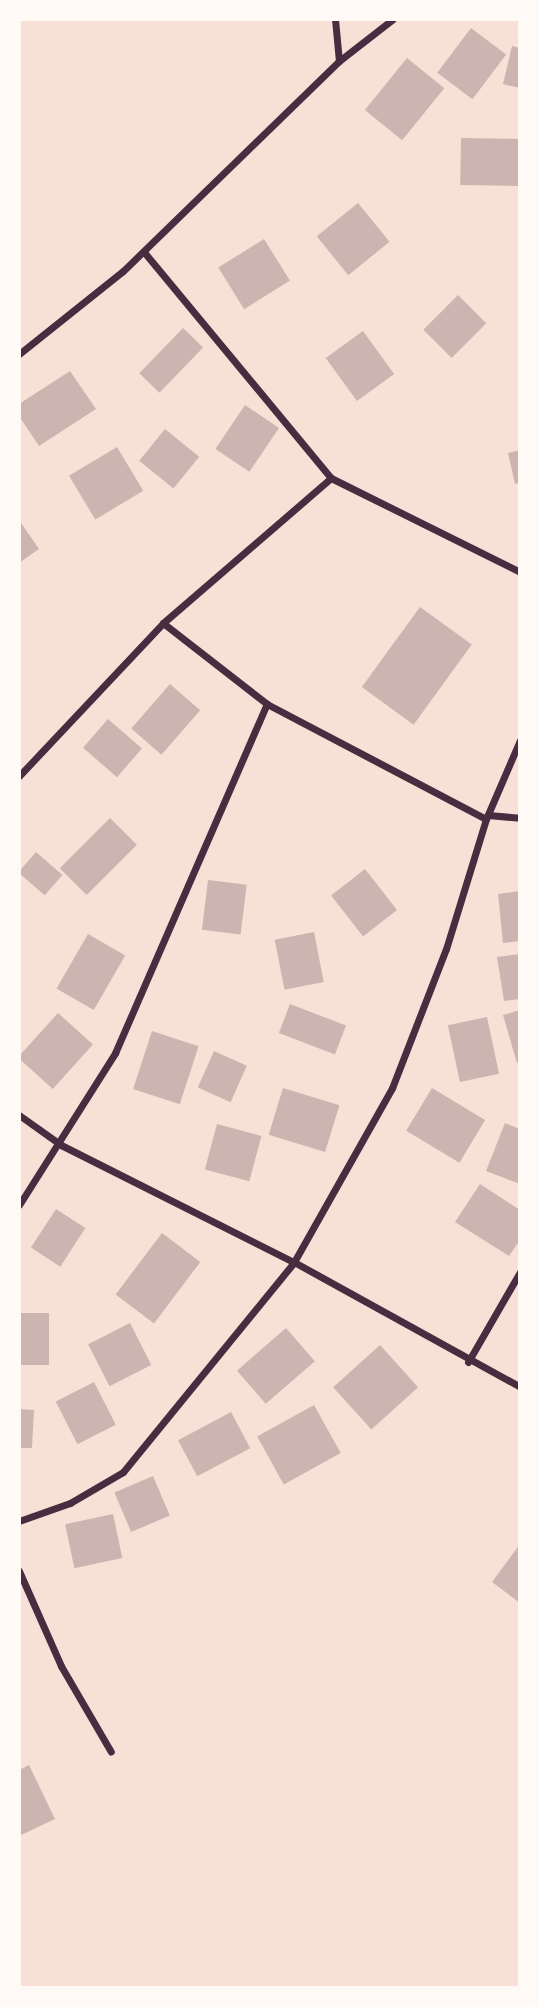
<!DOCTYPE html>
<style>
body{margin:0}
#map{position:relative;width:539px;height:2007px;overflow:hidden;background:#f7e1d7;font-family:Inter,sans-serif}
div>[style]{position:absolute}
.building>*{inset:0;background:#ccb4b1;transform-origin:0 0}
.minor>*{height:7px;margin:-3.5px;padding:0 3.5px;transform-origin:3.5px;border-radius:3.5px;background:#4a2c40}
span{translate:-50% -50%;white-space:nowrap;text-align:center;line-height:1.15;-webkit-text-stroke:5px #fffaf5;paint-order:stroke}
.frame{position:absolute;inset:0;border:21px solid #fffaf5;pointer-events:none}
</style>
<div id="map">
<div class="building">
<div style="left:471px;top:28px;width:44px;height:56px;rotate:37deg"></div>
<div style="clip-path:polygon(512px 46px,520px 48px,520px 88px,503px 84px)"></div>
<div style="left:407px;top:58px;width:48px;height:67px;rotate:39deg"></div>
<div style="left:461px;top:138px;width:59px;height:47px;rotate:1deg"></div>
<div style="left:358px;top:203px;width:50px;height:53px;rotate:51deg"></div>
<div style="left:264px;top:239px;width:49px;height:54px;rotate:58deg"></div>
<div style="left:458px;top:295px;width:40px;height:49px;rotate:45deg"></div>
<div style="left:183px;top:328px;width:28px;height:63px;rotate:44deg"></div>
<div style="left:363px;top:331px;width:53px;height:46px;rotate:54deg"></div>
<div style="clip-path:polygon(70px 371px,96px 409px,39px 446px,19px 416px,19px 404px)"></div>
<div style="left:245px;top:405px;width:41px;height:53px;rotate:34deg"></div>
<div style="left:165px;top:429px;width:44px;height:41px;rotate:39deg"></div>
<div style="left:117px;top:447px;width:51px;height:56px;rotate:59deg"></div>
<div style="clip-path:polygon(520px 450px,520px 483px,515px 484px,508px 453px)"></div>
<div style="clip-path:polygon(19px 520px,39px 549px,19px 563px)"></div>
<div style="left:420px;top:607px;width:64px;height:99px;rotate:36deg"></div>
<div style="left:170px;top:684px;width:40px;height:59px;rotate:41deg"></div>
<div style="left:108px;top:719px;width:45px;height:38px;rotate:41deg"></div>
<div style="left:110px;top:818px;width:38px;height:71px;rotate:45deg"></div>
<div style="left:36px;top:852px;width:35px;height:27px;rotate:41deg"></div>
<div style="left:365px;top:869px;width:52px;height:43px;rotate:52deg"></div>
<div style="left:208px;top:880px;width:39px;height:50px;rotate:7deg"></div>
<div style="clip-path:polygon(520px 891px,520px 941px,503px 943px,498px 894px)"></div>
<div style="left:314px;top:932px;width:51px;height:40px;rotate:79deg"></div>
<div style="left:88px;top:934px;width:43px;height:63px;rotate:30deg"></div>
<div style="clip-path:polygon(520px 954px,520px 999px,504px 1001px,497px 957px)"></div>
<div style="left:290px;top:1004px;width:60px;height:31px;rotate:21deg"></div>
<div style="clip-path:polygon(520px 1010px,520px 1062px,517px 1063px,503px 1015px)"></div>
<div style="left:58px;top:1013px;width:47px;height:60px;rotate:42deg"></div>
<div style="left:487px;top:1017px;width:58px;height:40px;rotate:78deg"></div>
<div style="left:152px;top:1031px;width:49px;height:61px;rotate:18deg"></div>
<div style="left:214px;top:1051px;width:36px;height:40px;rotate:24deg"></div>
<div style="left:283px;top:1088px;width:59px;height:49px;rotate:17deg"></div>
<div style="left:432px;top:1088px;width:62px;height:50px;rotate:31deg"></div>
<div style="clip-path:polygon(505px 1123px,520px 1129px,520px 1184px,486px 1171px)"></div>
<div style="left:217px;top:1124px;width:46px;height:47px;rotate:15deg"></div>
<div style="clip-path:polygon(480px 1184px,520px 1210px,520px 1240px,509px 1256px,455px 1222px)"></div>
<div style="left:56px;top:1209px;width:35px;height:46px;rotate:33deg"></div>
<div style="left:162px;top:1233px;width:48px;height:77px;rotate:37deg"></div>
<div style="left:19px;top:1313px;width:30px;height:52px"></div>
<div style="left:130px;top:1323px;width:47px;height:47px;rotate:63deg"></div>
<div style="left:286px;top:1328px;width:44px;height:65px;rotate:49deg"></div>
<div style="left:380px;top:1345px;width:57px;height:63px;rotate:48deg"></div>
<div style="left:94px;top:1382px;width:48px;height:43px;rotate:63deg"></div>
<div style="left:314px;top:1405px;width:55px;height:65px;rotate:61deg"></div>
<div style="clip-path:polygon(19px 1409px,34px 1410px,32px 1448px,19px 1448px)"></div>
<div style="left:231px;top:1412px;width:41px;height:60px;rotate:62deg"></div>
<div style="left:153px;top:1476px;width:43px;height:42px;rotate:67deg"></div>
<div style="left:113px;top:1514px;width:45px;height:49px;rotate:78deg"></div>
<div style="clip-path:polygon(520px 1544px,520px 1603px,492px 1582px)"></div>
<div style="clip-path:polygon(29px 1765px,55px 1819px,19px 1836px,19px 1770px)"></div>
</div>
<div class="minor">
<div style="left:335px;top:19px;width:42px;rotate:84.6deg"></div>
<div style="left:144px;top:252px;width:293px;rotate:50.4deg"></div>
<div style="left:331px;top:478px;width:211px;rotate:26.4deg"></div>
<div style="left:19px;top:354px;width:133px;rotate:-38.6deg"></div>
<div style="left:123px;top:271px;width:301px;rotate:-44.2deg"></div>
<div style="left:339px;top:61px;width:68px;rotate:-37.9deg"></div>
<div style="left:163px;top:623px;width:132px;rotate:37.9deg"></div>
<div style="left:267px;top:704px;width:247px;rotate:27.7deg"></div>
<div style="left:19px;top:776px;width:210px;rotate:-46.7deg"></div>
<div style="left:163px;top:623px;width:222px;rotate:-40.8deg"></div>
<div style="left:488px;top:815px;width:32px;rotate:5deg"></div>
<div style="left:19px;top:1115px;width:52px;rotate:35.5deg"></div>
<div style="left:61px;top:1145px;width:261px;rotate:26.7deg"></div>
<div style="left:294px;top:1262px;width:258px;rotate:28.9deg"></div>
<div style="left:19px;top:1205px;width:180px;rotate:-57.7deg"></div>
<div style="left:115px;top:1053px;width:381px;rotate:-66.5deg"></div>
<div style="left:468px;top:1362px;width:104px;rotate:-60deg"></div>
<div style="left:19px;top:1521px;width:54px;rotate:-19.4deg"></div>
<div style="left:70px;top:1503px;width:61px;rotate:-30.3deg"></div>
<div style="left:123px;top:1472px;width:271px;rotate:-50.8deg"></div>
<div style="left:294px;top:1262px;width:200px;rotate:-60.6deg"></div>
<div style="left:392px;top:1088px;width:149px;rotate:-68.8deg"></div>
<div style="left:446px;top:949px;width:136px;rotate:-72.9deg"></div>
<div style="left:486px;top:819px;width:86px;rotate:-66.7deg"></div>
<div style="left:19px;top:1571px;width:104px;rotate:66.1deg"></div>
<div style="left:61px;top:1666px;width:99px;rotate:59.8deg"></div>
</div>
<div class="frame"></div>
</div>
